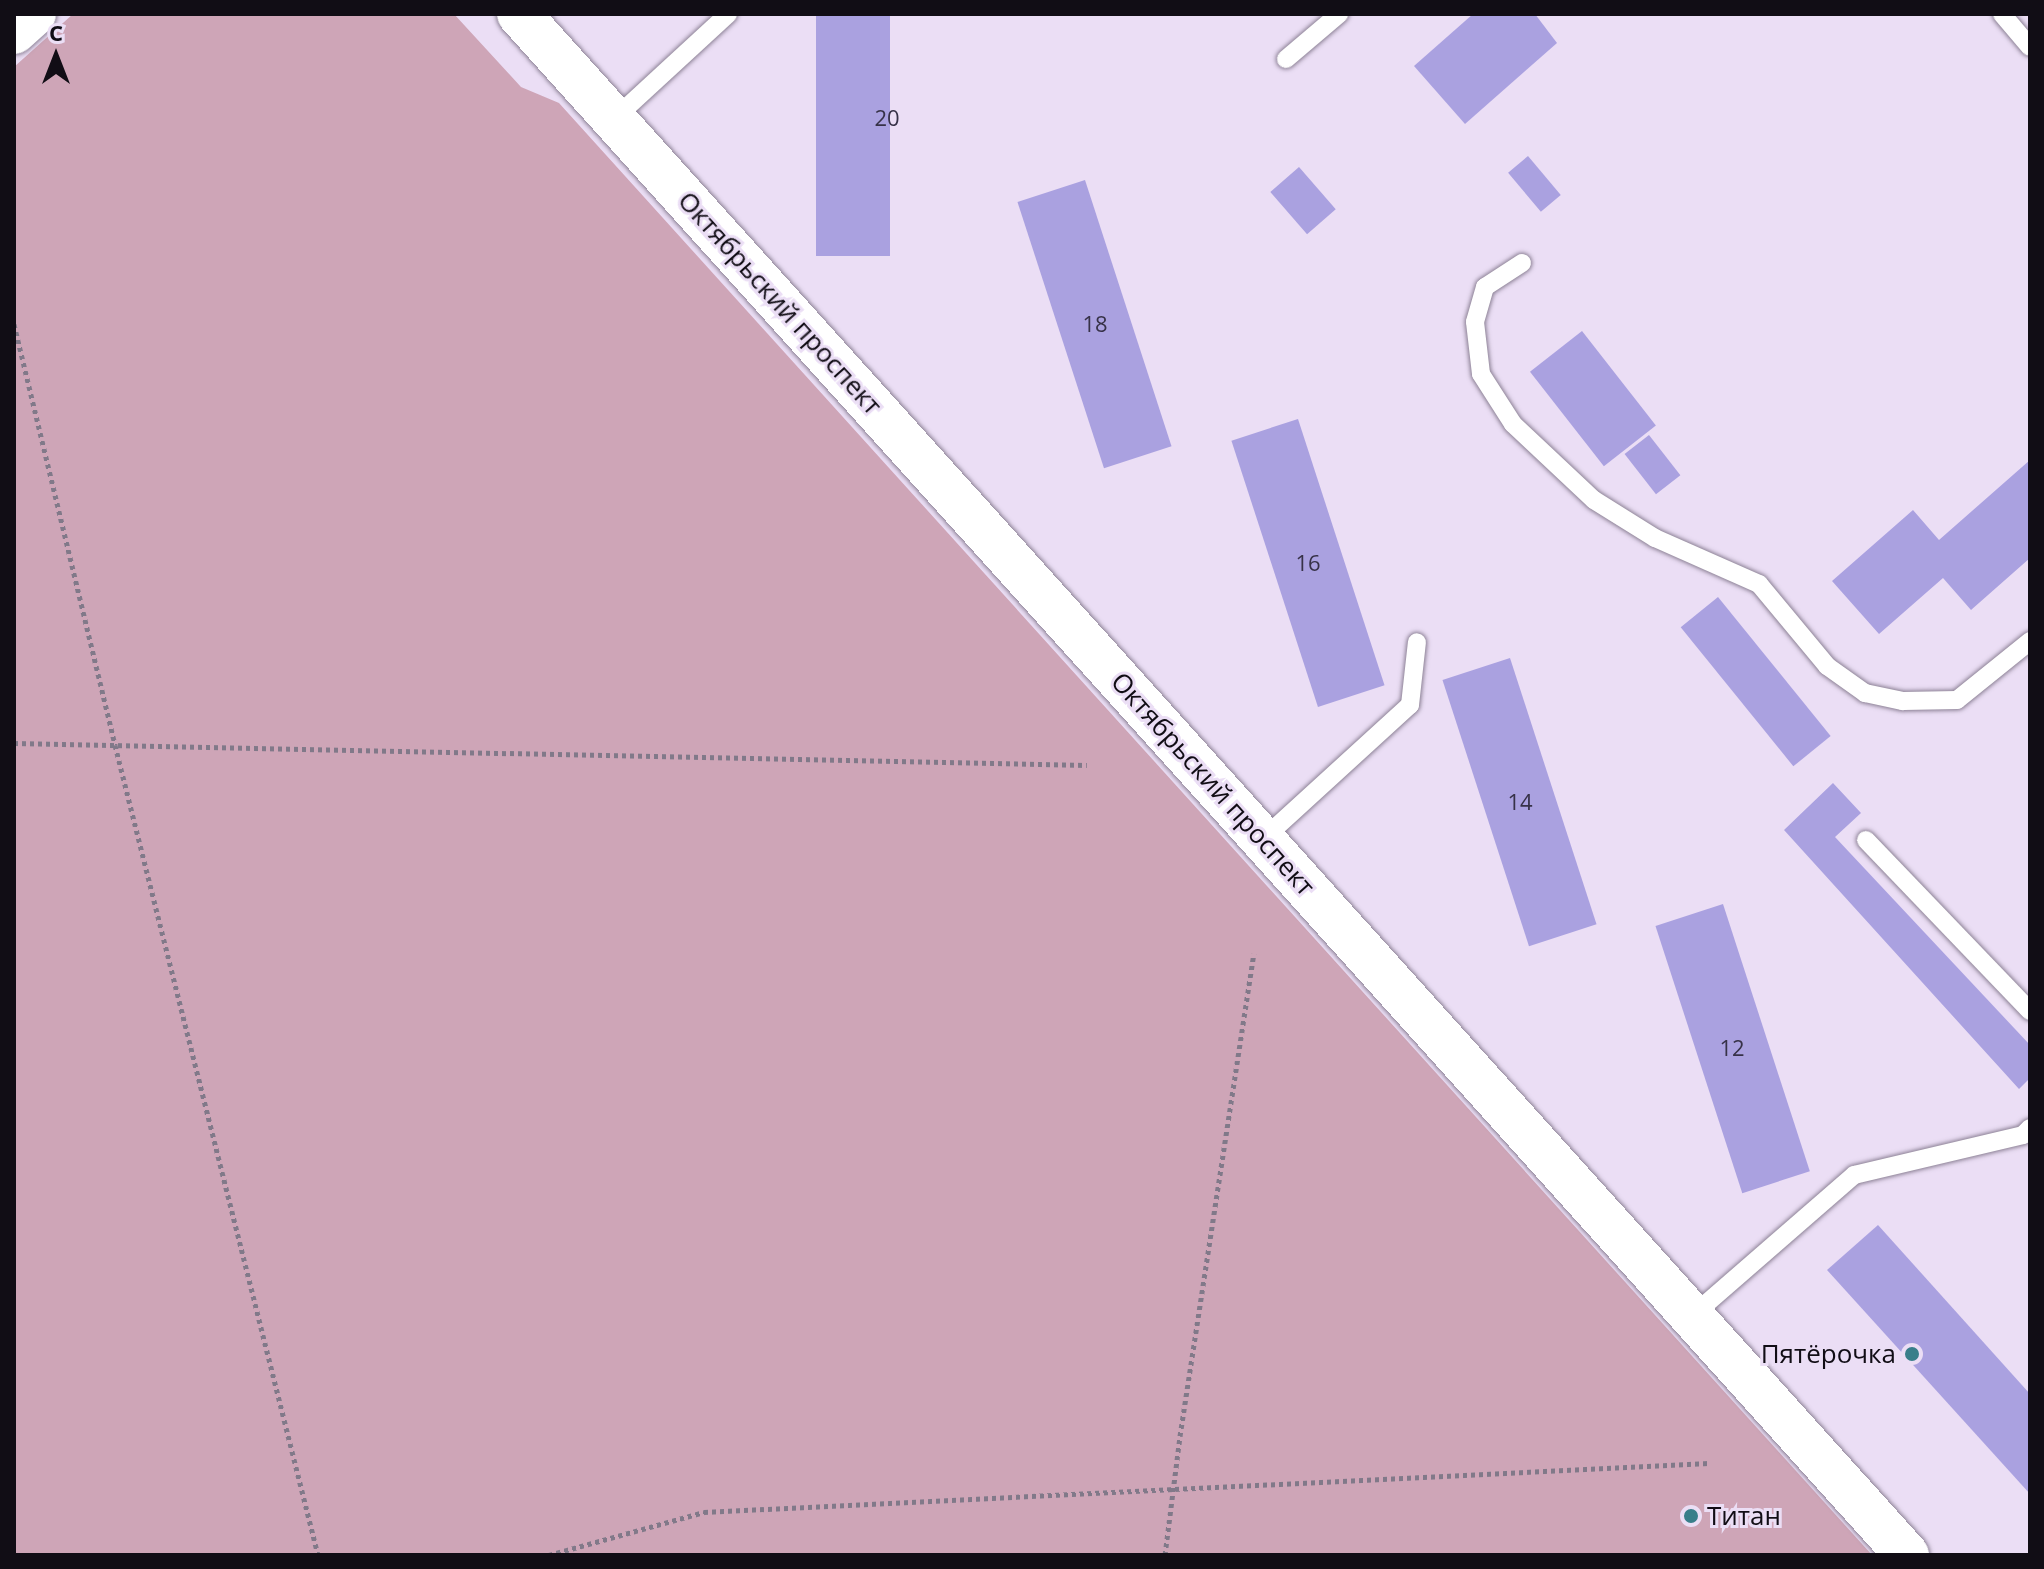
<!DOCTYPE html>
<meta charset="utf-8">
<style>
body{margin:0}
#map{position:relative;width:2044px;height:1569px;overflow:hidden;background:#ebdef5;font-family:"Open Sans",sans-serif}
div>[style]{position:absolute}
.green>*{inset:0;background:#cea5b7}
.building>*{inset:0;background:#aaa1e0;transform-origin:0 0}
.path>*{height:5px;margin-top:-2.5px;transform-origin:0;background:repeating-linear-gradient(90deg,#817989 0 4px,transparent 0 8px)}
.roads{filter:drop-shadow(0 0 2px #8d8296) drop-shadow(0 0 2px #8d8296)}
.service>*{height:18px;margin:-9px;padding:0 9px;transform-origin:9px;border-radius:9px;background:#fff}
.tertiary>*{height:44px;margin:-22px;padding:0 22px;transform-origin:22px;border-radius:22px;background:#fff}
.secondary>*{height:44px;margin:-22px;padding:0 22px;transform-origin:22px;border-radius:22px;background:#fff}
.dots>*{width:22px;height:22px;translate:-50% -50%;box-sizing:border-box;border:4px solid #ebdef5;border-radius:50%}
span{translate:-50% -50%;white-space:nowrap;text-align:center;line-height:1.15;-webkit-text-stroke:6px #ebdef5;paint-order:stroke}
.number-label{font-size:22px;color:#373248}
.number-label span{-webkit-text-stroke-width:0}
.street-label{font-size:26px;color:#110d15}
.poi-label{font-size:26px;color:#110d15}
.right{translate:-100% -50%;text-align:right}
.left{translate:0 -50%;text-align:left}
.frame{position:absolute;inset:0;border:16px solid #110d15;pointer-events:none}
.north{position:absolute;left:16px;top:16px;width:80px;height:80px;-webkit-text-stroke:6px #ebdef5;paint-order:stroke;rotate:0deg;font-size:22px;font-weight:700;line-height:32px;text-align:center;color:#110d15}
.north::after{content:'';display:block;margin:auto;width:28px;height:36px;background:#110d15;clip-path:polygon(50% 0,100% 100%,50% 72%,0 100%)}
</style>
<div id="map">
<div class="green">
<div style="clip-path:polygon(73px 14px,454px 14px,521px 87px,559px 103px,1872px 1555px,14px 1555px,14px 67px)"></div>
</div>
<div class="building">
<div style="left:816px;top:14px;width:74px;height:242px"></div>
<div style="clip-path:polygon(1473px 14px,1535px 14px,1557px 43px,1465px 124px,1414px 66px)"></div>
<div style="left:1528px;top:156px;width:51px;height:26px;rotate:50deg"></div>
<div style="left:1299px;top:167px;width:56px;height:38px;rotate:49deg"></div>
<div style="left:1085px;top:180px;width:280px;height:71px;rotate:72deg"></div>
<div style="left:1582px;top:331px;width:120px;height:66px;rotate:52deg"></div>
<div style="left:1298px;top:419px;width:280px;height:70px;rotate:72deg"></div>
<div style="left:1649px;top:435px;width:51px;height:31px;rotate:52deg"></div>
<div style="clip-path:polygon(2030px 460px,2030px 558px,1971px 610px,1943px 578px,1879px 634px,1832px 581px,1913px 510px,1939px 540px)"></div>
<div style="left:1718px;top:597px;width:179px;height:48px;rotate:51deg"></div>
<div style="left:1510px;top:658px;width:280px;height:71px;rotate:72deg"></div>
<div style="clip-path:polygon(1833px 783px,1861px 813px,1835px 837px,2030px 1045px,2030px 1078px,2019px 1089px,1784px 830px)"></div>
<div style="left:1723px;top:904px;width:281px;height:71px;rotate:72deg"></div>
<div style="clip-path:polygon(1878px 1225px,2030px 1394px,2030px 1494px,1827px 1270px)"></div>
</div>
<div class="path">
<div style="left:14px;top:324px;width:433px;rotate:76.5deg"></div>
<div style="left:115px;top:745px;width:835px;rotate:75.93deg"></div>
<div style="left:14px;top:743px;width:1073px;rotate:1.17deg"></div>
<div style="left:549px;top:1555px;width:161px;rotate:-15.5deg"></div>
<div style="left:704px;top:1512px;width:1006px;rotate:-2.79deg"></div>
<div style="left:1165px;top:1555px;width:120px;rotate:-82.8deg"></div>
<div style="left:1180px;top:1436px;width:488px;rotate:-81.3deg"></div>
</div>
<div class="roads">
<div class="service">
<div style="left:2002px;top:14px;width:43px;rotate:49.7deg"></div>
<div style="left:1286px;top:59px;width:70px;rotate:-40.3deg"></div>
<div style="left:614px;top:119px;width:155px;rotate:-42.6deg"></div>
<div style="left:1522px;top:263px;width:44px;rotate:147deg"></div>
<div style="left:1485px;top:287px;width:36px;rotate:106deg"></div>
<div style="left:1475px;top:322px;width:52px;rotate:83.4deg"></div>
<div style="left:1481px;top:374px;width:59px;rotate:57.4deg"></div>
<div style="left:1513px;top:424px;width:111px;rotate:43.2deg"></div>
<div style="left:1594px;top:500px;width:72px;rotate:31.9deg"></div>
<div style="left:1655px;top:538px;width:114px;rotate:23.9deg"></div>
<div style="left:1759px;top:584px;width:107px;rotate:50.3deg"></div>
<div style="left:1827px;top:666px;width:47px;rotate:35.4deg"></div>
<div style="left:1865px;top:693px;width:39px;rotate:12deg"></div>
<div style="left:1903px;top:701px;width:54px;rotate:-1.1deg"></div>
<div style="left:1957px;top:700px;width:94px;rotate:-38.9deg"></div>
<div style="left:1263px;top:839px;width:199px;rotate:-42.4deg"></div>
<div style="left:1410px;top:705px;width:63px;rotate:-83.7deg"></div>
<div style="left:1866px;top:840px;width:237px;rotate:46.2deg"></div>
<div style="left:1692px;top:1316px;width:215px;rotate:-41deg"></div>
<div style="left:1854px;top:1175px;width:174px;rotate:-13.3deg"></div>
<div style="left:2023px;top:1135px;width:10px;rotate:-45deg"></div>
</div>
<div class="tertiary">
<div style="left:519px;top:14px;width:2074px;rotate:47.99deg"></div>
</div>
<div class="secondary">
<div style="left:14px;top:32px;width:27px;rotate:-42deg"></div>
</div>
</div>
<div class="dots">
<div style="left:1912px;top:1354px;background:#387e8a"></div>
<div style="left:1691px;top:1516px;background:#387e8a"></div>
</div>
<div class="number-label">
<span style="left:887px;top:118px">20</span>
<span style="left:1095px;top:324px">18</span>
<span style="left:1308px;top:563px">16</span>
<span style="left:1520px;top:802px">14</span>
<span style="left:1732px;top:1048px">12</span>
</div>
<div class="street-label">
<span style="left:780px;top:303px;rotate:48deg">Октябрьский проспект</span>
<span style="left:1213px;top:784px;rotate:48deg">Октябрьский проспект</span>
</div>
<div class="poi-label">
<span class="right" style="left:1896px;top:1354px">Пятёрочка</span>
<span class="left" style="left:1707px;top:1516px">Титан</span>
</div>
<div class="frame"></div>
<div class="north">С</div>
</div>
